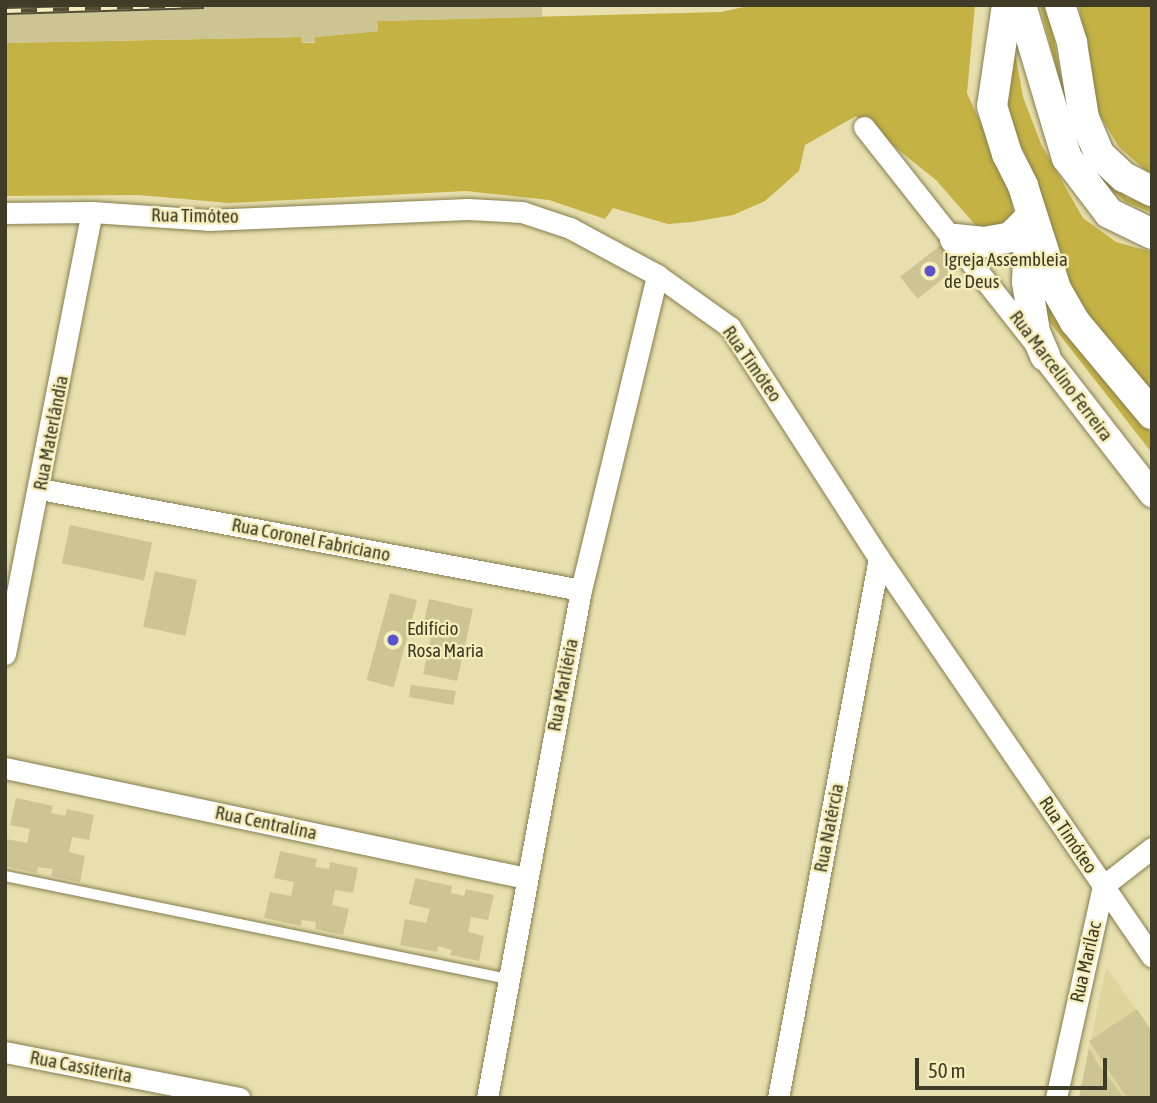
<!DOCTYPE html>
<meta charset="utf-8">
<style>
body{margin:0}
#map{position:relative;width:1157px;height:1103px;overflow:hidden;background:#e7dfad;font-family:"Asap Condensed",sans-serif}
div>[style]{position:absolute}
.built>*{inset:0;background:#dfd69d}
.green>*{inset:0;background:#c4b245}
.building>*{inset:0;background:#ccc493;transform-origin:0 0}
.roads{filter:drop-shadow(0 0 2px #857d4f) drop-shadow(0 0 2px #857d4f)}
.service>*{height:10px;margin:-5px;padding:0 5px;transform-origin:5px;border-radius:5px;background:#fff}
.minor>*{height:21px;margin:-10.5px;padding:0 10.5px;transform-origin:10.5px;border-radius:10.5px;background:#fff}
.tertiary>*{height:26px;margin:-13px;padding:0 13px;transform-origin:13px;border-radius:13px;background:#fff}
.secondary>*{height:30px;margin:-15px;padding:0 15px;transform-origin:15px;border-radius:15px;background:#fff}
.rail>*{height:8px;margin-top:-4px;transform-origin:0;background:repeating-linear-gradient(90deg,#f5edba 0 16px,#524e37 0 32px);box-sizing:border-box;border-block:2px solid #524e37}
.dots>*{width:19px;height:19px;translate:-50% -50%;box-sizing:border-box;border:4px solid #f5edba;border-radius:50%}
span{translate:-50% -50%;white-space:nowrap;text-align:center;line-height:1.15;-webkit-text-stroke:5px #f5edba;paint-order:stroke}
.street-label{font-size:19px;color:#3e3b27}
.poi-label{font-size:19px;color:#3e3b27}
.left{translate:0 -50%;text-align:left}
.frame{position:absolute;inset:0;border:7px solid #3e3b27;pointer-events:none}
.scale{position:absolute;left:915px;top:1058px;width:192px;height:32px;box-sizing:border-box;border:4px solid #3e3b27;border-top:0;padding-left:9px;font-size:21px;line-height:24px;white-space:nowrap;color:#3e3b27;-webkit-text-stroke:5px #f5edba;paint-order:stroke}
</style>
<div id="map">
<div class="built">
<div style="clip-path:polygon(1106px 967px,1152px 1032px,1152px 1098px,1079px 1098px)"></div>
</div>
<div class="green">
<div style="clip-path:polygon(753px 5px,975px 5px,967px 93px,1011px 191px,1013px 215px,998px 226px,978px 228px,936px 180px,856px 116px,805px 145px,799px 171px,765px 201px,733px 215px,692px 222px,668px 224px,613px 208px,605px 219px,549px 200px,466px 191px,229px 203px,139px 195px,5px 196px,5px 43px,301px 37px,302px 43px,315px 43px,315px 37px,378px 31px,377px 21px,721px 12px)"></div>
<div style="clip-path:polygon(1040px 5px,1048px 5px,1064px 97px,1081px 136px,1109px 181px,1128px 198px,1152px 204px,1152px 213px,1126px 202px,1105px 185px,1074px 137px)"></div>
<div style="clip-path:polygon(1079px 5px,1149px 5px,1152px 9px,1152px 176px,1119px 147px,1095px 107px)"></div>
<div style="clip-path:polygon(1010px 24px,1023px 97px,1041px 144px,1083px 218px,1116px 242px,1152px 252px,1152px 396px,1071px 291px,1037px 180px,1004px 110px)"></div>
<div style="clip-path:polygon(1040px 287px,1053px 312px,1152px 434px,1152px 453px,1045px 316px)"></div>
</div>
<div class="building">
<div style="clip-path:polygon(5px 5px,542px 5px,542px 17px,377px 21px,378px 31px,315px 37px,315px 42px,301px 43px,301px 37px,5px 43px)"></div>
<div style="left:942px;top:244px;width:28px;height:53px;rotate:52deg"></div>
<div style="left:70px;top:525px;width:84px;height:39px;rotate:12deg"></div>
<div style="left:155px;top:571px;width:43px;height:57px;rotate:12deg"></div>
<div style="left:390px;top:593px;width:28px;height:90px;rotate:15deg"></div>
<div style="clip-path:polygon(429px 599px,473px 609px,457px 681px,423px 674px,431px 637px,421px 635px)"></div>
<div style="clip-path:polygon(411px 685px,456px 691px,453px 705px,409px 697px)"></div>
<div style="clip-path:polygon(16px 798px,53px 806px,51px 813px,65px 816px,67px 809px,94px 815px,89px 840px,72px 837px,69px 852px,85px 856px,80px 882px,51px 876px,53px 869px,38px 867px,37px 873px,5px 866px,6px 839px,27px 843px,30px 829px,10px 825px)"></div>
<div style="clip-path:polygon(280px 851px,317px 859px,315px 867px,329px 869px,330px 862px,358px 868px,353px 893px,335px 890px,332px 905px,349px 909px,343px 935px,315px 929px,316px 922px,302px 920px,301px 926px,264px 918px,270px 892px,291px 896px,294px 882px,274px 878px)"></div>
<div style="clip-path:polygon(415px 878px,452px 886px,451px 893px,464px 896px,466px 889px,494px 895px,488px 920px,471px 917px,468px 932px,484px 936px,479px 961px,450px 955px,452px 950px,438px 946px,437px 952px,400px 945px,405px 919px,426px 923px,430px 909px,409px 904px)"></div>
<div style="clip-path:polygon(1137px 1009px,1152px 1032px,1152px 1098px,1127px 1098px,1089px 1041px)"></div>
<div style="clip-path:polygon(1089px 1048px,1098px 1064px,1124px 1098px,1079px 1098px)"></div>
</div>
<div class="roads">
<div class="service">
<div style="left:5px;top:876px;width:513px;rotate:11.57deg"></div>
</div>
<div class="minor">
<div style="left:864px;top:127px;width:274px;rotate:51.7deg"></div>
<div style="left:5px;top:213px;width:87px;rotate:-0.7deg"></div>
<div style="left:92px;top:212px;width:116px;rotate:3.9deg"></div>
<div style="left:208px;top:220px;width:260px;rotate:-2.4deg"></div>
<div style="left:468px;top:209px;width:54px;rotate:3.2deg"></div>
<div style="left:522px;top:212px;width:51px;rotate:18.4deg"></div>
<div style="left:570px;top:228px;width:99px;rotate:28.4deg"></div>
<div style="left:657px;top:275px;width:90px;rotate:35.5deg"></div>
<div style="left:730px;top:327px;width:275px;rotate:57.2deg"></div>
<div style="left:879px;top:558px;width:483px;rotate:55.6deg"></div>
<div style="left:40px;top:489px;width:550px;rotate:10.57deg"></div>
<div style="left:5px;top:654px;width:450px;rotate:-78.9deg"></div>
<div style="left:5px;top:768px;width:532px;rotate:11.92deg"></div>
<div style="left:5px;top:1052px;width:239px;rotate:11.1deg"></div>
<div style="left:487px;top:1098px;width:517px;rotate:-79.52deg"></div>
<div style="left:581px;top:590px;width:324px;rotate:-76.4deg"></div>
<div style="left:778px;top:1098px;width:549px;rotate:-79.41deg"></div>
<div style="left:1056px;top:1098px;width:217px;rotate:-77.5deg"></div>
<div style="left:1103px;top:886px;width:62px;rotate:-37.8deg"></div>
</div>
<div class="tertiary">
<div style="left:1045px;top:356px;width:175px;rotate:52.2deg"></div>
</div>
<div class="secondary">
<div style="left:1007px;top:5px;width:102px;rotate:98.4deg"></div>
<div style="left:992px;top:106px;width:50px;rotate:72.6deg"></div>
<div style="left:1007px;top:154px;width:36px;rotate:63deg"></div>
<div style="left:1023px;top:186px;width:108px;rotate:72.2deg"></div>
<div style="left:1056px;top:289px;width:38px;rotate:60deg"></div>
<div style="left:1075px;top:322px;width:120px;rotate:50.1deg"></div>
<div style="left:1021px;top:5px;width:160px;rotate:73.3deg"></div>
<div style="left:1067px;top:158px;width:69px;rotate:52.6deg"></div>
<div style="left:1109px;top:213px;width:48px;rotate:26deg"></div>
<div style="left:1060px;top:5px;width:40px;rotate:72deg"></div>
<div style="left:1072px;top:43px;width:76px;rotate:80.9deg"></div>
<div style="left:1084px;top:118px;width:39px;rotate:67deg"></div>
<div style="left:1099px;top:154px;width:34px;rotate:43deg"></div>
<div style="left:1124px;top:177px;width:31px;rotate:27deg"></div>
<div style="left:1029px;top:231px;width:51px;rotate:92.2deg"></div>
<div style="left:1027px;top:282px;width:51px;rotate:80.9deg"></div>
<div style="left:1035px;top:332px;width:26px;rotate:67deg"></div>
<div style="left:955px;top:239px;width:29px;rotate:6deg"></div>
<div style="left:984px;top:242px;width:27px;rotate:-10deg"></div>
<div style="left:1011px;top:237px;width:28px;rotate:-46deg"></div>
</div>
</div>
<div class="rail">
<div style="left:5px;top:11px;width:199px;rotate:-1.7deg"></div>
</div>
<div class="dots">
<div style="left:930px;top:271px;background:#5954cc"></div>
<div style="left:393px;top:640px;background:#5954cc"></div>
</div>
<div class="street-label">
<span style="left:195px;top:216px;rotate:1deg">Rua Timóteo</span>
<span style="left:752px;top:364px;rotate:55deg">Rua Timóteo</span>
<span style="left:1061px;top:376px;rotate:53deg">Rua Marcelino Ferreira</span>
<span style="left:51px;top:433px;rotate:-79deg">Rua Materlândia</span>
<span style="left:311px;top:540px;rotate:11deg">Rua Coronel Fabriciano</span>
<span style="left:563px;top:685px;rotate:-79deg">Rua Marliéria</span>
<span style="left:266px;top:823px;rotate:12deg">Rua Centralina</span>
<span style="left:829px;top:828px;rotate:-79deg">Rua Natércia</span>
<span style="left:1068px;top:835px;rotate:56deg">Rua Timóteo</span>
<span style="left:1086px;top:962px;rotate:-77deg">Rua Marilac</span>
<span style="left:81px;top:1067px;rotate:11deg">Rua Cassiterita</span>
</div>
<div class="poi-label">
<span class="left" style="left:944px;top:271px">Igreja Assembleia<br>de Deus</span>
<span class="left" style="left:407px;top:640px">Edifício<br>Rosa Maria</span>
</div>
<div class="frame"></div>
<div class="scale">50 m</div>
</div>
